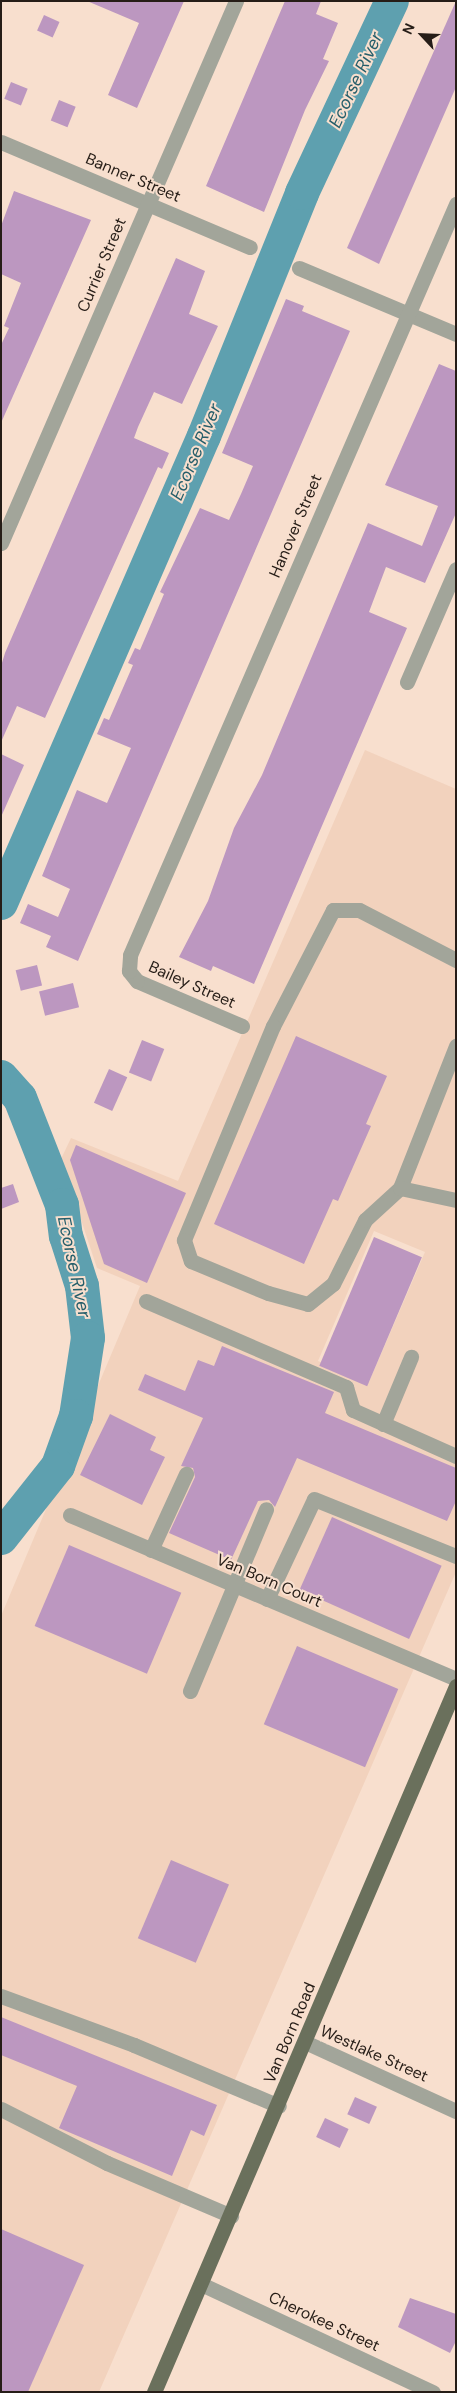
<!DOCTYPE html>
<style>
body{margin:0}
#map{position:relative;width:457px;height:2393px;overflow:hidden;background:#f8dfce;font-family:"DM Sans",sans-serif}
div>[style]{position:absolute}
.built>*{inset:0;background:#f2d2bd}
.river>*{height:34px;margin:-17px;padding:0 17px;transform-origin:17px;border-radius:17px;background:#5ea0af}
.building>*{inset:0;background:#bc97c0;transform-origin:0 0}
.minor>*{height:15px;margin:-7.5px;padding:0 7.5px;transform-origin:7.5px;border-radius:7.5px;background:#a2a59a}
.major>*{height:15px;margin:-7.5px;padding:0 7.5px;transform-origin:7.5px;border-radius:7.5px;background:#6a705c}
span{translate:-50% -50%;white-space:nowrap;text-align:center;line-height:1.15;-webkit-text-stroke:4px #f8dfce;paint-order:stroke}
.street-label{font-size:16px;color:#261d17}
.water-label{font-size:18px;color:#265e6a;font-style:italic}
.frame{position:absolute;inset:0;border:2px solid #261d17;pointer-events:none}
.north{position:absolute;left:397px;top:10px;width:50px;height:50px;-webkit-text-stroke:4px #f8dfce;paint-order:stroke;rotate:295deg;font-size:14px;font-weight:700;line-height:20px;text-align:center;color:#261d17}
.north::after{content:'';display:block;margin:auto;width:18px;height:22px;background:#261d17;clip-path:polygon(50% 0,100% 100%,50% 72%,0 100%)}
</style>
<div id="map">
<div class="built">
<div style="clip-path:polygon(evenodd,365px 750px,456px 789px,456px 1572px,99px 2392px,1px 2392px,1px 1616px,140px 1286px,97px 1268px,61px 1159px,71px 1138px,178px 1181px,365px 750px,374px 1231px,425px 1252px,369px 1382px,318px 1361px,374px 1231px)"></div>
</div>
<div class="river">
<div style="left:1px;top:903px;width:509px;rotate:-66.51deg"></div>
<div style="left:204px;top:436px;width:262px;rotate:-68deg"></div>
<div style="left:302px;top:193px;width:212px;rotate:-64.9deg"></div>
<div style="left:1px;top:1077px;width:28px;rotate:48deg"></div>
<div style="left:20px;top:1098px;width:115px;rotate:68.6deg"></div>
<div style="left:62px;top:1205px;width:31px;rotate:83deg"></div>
<div style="left:66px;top:1236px;width:52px;rotate:72.3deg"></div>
<div style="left:82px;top:1286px;width:52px;rotate:83.4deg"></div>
<div style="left:88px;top:1338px;width:79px;rotate:98.7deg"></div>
<div style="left:76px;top:1416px;width:53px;rotate:109.8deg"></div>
<div style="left:58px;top:1466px;width:92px;rotate:128.4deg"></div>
</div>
<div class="building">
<div style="clip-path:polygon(87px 1px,184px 1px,137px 108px,108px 95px,139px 23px)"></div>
<div style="clip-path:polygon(285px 1px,321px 1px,316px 14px,338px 23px,323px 59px,329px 61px,305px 110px,264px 212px,206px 186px)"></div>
<div style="clip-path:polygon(456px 1px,456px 87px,379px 264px,347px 248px)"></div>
<div style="left:44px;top:15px;width:17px;height:17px;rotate:24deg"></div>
<div style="left:11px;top:82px;width:18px;height:18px;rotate:22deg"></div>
<div style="left:59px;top:100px;width:18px;height:22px;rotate:22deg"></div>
<div style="clip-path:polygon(14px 191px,91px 220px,1px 423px,1px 345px,9px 328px,4px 326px,21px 283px,1px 274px,1px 226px)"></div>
<div style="clip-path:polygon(176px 258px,205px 271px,189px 314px,218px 326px,182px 404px,154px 392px,138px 427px,134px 438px,169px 453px,162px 469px,158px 467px,45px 718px,17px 706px,1px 742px,1px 666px,5px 653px)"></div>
<div style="clip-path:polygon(286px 299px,304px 306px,302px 311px,350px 331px,78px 961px,46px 947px,51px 936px,20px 923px,28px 904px,58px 917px,70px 889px,42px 876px,77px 790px,107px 803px,131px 748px,97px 734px,104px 718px,109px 720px,133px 665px,128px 663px,135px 648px,140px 650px,164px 594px,160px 592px,200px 508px,229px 520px,241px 494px,253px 466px,222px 453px)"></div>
<div style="clip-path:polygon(439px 364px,456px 371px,456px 513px,425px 583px,386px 567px,369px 612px,407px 628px,254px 984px,213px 966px,211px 971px,179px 957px,208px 901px,234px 828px,262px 775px,368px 523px,422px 546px,438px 506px,385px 485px)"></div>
<div style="clip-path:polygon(1px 754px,24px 765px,1px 817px)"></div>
<div style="left:37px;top:965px;width:21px;height:22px;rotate:76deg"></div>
<div style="left:73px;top:983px;width:25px;height:35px;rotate:76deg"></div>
<div style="clip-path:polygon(296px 1036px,387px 1076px,366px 1124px,371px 1126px,338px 1201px,333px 1199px,304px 1264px,214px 1224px)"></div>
<div style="left:142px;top:1040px;width:24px;height:35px;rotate:22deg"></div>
<div style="left:109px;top:1069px;width:20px;height:37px;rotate:24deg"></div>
<div style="clip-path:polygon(76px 1145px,186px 1193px,147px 1283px,104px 1264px,70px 1160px)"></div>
<div style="clip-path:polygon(13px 1184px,19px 1202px,1px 1209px,1px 1188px)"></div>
<div style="left:374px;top:1237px;width:52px;height:140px;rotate:23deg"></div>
<div style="clip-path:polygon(222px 1346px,334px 1392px,325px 1413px,456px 1468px,456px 1501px,447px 1521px,297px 1458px,275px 1507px,269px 1500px,258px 1501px,231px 1560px,169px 1533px,195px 1477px,193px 1468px,181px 1466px,203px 1418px,138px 1390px,145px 1374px,185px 1391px,198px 1360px,214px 1366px)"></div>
<div style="clip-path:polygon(110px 1414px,156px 1437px,150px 1450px,165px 1457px,142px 1505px,80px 1475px)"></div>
<div style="left:332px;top:1517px;width:120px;height:80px;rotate:24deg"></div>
<div style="left:69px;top:1545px;width:122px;height:88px;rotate:23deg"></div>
<div style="left:297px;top:1646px;width:110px;height:85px;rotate:23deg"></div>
<div style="left:171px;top:1860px;width:63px;height:85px;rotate:23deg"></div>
<div style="clip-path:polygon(1px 2017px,217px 2105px,204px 2136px,191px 2130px,172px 2176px,59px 2128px,77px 2086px,1px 2055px)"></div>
<div style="left:355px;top:2097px;width:24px;height:19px;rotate:24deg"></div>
<div style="left:325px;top:2118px;width:26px;height:21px;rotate:25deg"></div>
<div style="clip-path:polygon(1px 2229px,84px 2265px,28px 2392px,1px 2392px)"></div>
<div style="clip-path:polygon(410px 2298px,456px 2314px,456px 2341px,450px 2353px,398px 2327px)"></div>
</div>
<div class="minor">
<div style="left:1px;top:142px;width:270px;rotate:22.9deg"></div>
<div style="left:299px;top:268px;width:170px;rotate:22.8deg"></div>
<div style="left:1px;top:543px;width:591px;rotate:-66.56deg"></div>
<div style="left:407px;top:682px;width:123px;rotate:-66.6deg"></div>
<div style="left:456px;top:960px;width:109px;rotate:-152.7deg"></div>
<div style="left:359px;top:910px;width:26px;rotate:180deg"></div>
<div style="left:333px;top:910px;width:131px;rotate:117.3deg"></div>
<div style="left:273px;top:1026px;width:232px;rotate:112.6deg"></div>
<div style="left:184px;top:1240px;width:22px;rotate:72deg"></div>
<div style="left:191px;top:1261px;width:83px;rotate:22.6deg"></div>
<div style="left:268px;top:1293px;width:41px;rotate:15.4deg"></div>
<div style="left:308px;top:1304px;width:32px;rotate:-39deg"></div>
<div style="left:333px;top:1284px;width:72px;rotate:-63.4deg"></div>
<div style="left:365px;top:1220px;width:47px;rotate:-42.4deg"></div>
<div style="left:400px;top:1188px;width:153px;rotate:-68.5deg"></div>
<div style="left:242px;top:1026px;width:114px;rotate:-156.8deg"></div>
<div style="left:137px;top:981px;width:13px;rotate:-129deg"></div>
<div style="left:129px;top:971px;width:16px;rotate:-86deg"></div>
<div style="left:130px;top:955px;width:819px;rotate:-66.53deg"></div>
<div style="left:400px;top:1188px;width:57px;rotate:12.1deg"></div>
<div style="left:146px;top:1301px;width:218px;rotate:23.3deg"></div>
<div style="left:346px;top:1387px;width:24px;rotate:73deg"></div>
<div style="left:353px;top:1410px;width:113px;rotate:24.1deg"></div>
<div style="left:383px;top:1424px;width:73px;rotate:-67.3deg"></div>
<div style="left:70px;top:1515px;width:419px;rotate:23deg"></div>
<div style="left:151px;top:1550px;width:84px;rotate:-65.3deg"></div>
<div style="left:267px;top:1599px;width:110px;rotate:-64.8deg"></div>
<div style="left:314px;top:1499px;width:153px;rotate:21.9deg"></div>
<div style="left:190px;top:1691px;width:197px;rotate:-67.3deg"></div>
<div style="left:1px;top:1996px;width:142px;rotate:20.2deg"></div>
<div style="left:134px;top:2045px;width:157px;rotate:22.8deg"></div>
<div style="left:305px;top:2042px;width:166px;rotate:24.6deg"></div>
<div style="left:1px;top:2109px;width:119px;rotate:27deg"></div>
<div style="left:107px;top:2163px;width:135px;rotate:23.1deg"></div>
<div style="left:201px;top:2284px;width:256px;rotate:25deg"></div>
</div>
<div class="major">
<div style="left:154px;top:2392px;width:768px;rotate:-66.84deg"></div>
</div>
<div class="street-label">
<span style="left:133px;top:178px;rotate:23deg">Banner Street</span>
<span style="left:102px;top:265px;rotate:-67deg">Currier Street</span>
<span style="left:296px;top:526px;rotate:-67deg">Hanover Street</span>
<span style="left:192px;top:985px;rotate:24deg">Bailey Street</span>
<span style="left:269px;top:1581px;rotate:23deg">Van Born Court</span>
<span style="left:290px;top:2033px;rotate:-67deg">Van Born Road</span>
<span style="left:374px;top:2054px;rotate:24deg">Westlake Street</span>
<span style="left:324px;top:2322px;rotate:25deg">Cherokee Street</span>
</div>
<div class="water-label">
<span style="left:356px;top:80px;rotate:-65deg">Ecorse River</span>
<span style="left:196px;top:452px;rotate:-67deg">Ecorse River</span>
<span style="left:74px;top:1267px;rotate:78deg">Ecorse River</span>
</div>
<div class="frame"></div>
<div class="north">N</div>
</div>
